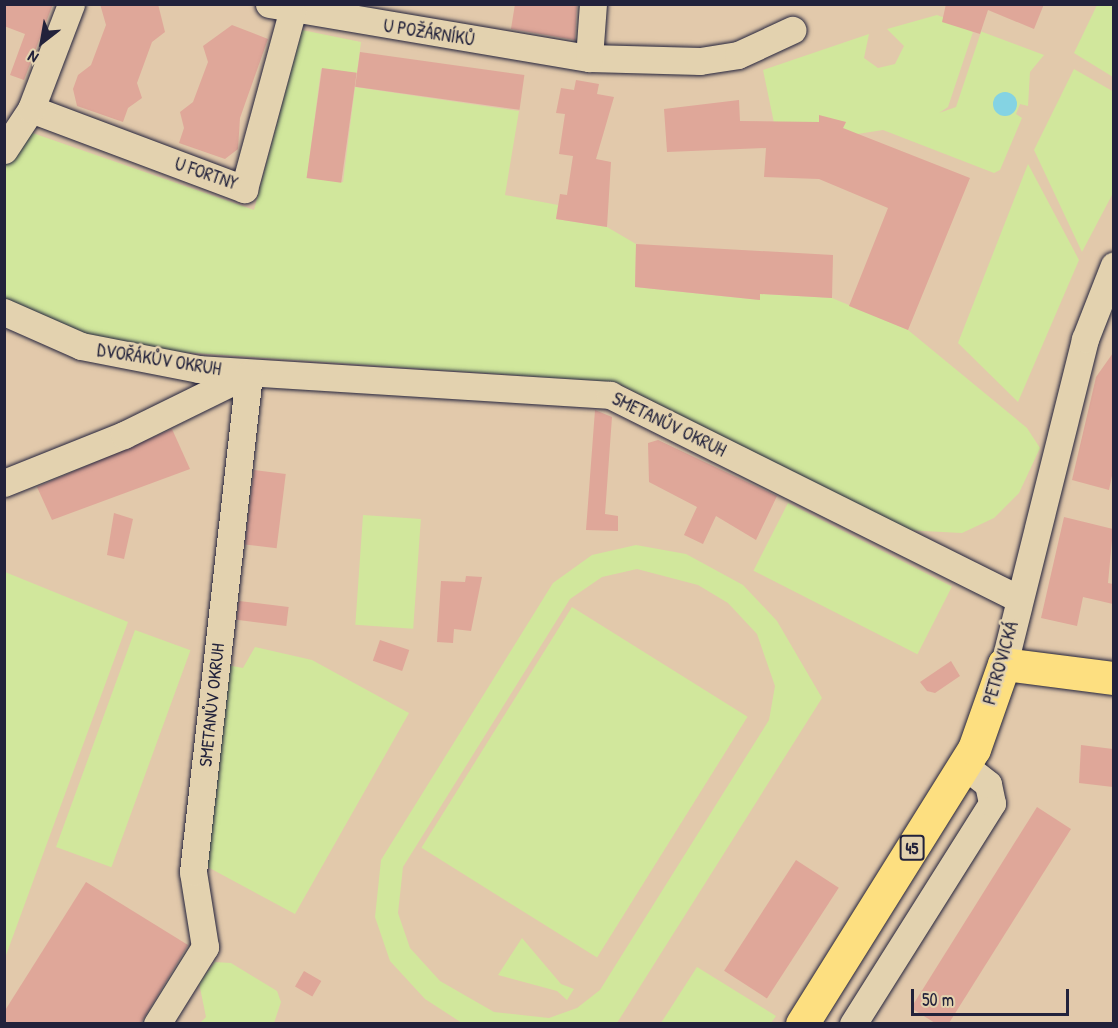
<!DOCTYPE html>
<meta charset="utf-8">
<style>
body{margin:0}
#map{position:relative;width:1118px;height:1028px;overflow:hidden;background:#e2c9ab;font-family:"Patrick Hand",sans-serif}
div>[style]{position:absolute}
.green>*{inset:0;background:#d1e79c;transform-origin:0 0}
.water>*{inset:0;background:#84d3e3}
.round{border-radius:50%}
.building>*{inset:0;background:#dfa799;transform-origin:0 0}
.roads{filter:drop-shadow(0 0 2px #22223b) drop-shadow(0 0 2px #22223b)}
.minor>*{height:27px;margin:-13.5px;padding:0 13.5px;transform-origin:13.5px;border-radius:13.5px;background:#e3d2af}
.major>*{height:33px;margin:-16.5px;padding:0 16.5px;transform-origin:16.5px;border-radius:16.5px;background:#fddf80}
span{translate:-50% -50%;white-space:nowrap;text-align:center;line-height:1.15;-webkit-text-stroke:5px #e3d2af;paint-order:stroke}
.shield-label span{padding:2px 4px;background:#e3d2af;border:2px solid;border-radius:4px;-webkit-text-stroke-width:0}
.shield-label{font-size:16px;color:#22223b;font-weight:700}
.street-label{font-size:18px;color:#22223b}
.frame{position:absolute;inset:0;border:6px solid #22223b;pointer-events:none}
.north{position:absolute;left:12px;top:12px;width:60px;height:60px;-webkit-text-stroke:4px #e3d2af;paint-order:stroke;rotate:211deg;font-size:16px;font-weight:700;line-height:24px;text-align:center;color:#22223b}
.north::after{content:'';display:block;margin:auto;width:21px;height:27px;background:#22223b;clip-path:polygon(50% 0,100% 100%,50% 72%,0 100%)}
.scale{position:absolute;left:911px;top:989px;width:158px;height:27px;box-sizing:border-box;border:3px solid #22223b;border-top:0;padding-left:8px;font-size:18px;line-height:21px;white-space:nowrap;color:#22223b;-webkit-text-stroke:4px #e3d2af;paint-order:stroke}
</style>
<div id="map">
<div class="green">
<div style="clip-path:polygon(1097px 5px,1113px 5px,1113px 77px,1074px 53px)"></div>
<div style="clip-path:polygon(evenodd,937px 15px,1044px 55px,1030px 72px,1028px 106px,1020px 104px,1016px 114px,1022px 118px,1000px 170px,994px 173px,883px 130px,851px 135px,841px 131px,846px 122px,820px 117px,820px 125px,774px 123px,763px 70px,869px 34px,864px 58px,878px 68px,895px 64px,904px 46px,887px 29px,937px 15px,945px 20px,981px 32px,956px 107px,939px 113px,948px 107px,973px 32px,945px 20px)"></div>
<div style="clip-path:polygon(302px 30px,361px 42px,357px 73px,321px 69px,307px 178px,343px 182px,355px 87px,519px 111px,505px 195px,558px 205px,556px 219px,607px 227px,636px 244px,635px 287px,759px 300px,760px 294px,832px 298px,908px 330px,1027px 428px,1040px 448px,1019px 493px,994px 518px,962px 533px,904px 530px,615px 382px,165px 351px,75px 333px,5px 299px,4px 158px,24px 130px,254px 210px)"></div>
<div style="clip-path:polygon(1074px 69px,1114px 92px,1113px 193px,1082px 252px,1034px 150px)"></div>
<div style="clip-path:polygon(1028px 164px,1079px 260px,1018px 402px,958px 343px)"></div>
<div style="left:788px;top:503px;width:184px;height:76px;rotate:27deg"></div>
<div style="left:363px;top:515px;width:58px;height:110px;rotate:4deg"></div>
<div style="clip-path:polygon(evenodd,636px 545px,686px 554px,743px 585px,777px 621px,822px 698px,617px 1023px,462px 1023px,425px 999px,390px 961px,375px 917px,381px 860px,553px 583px,592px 555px,636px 545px,637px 569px,698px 585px,728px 603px,757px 634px,775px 686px,769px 720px,600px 990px,577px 1008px,549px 1018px,494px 1012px,440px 981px,410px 948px,398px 913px,403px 867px,570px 599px,602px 577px,637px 569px)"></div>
<div style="clip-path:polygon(5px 572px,128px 622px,5px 958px)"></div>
<div style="left:572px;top:607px;width:207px;height:284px;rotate:32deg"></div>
<div style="left:135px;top:630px;width:59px;height:231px;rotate:20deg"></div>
<div style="clip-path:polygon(255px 647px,312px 660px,409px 713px,295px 914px,204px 865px,227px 665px,243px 668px)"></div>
<div style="clip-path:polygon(522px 938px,561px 984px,574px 989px,567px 1000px,557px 991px,498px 975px)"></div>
<div style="clip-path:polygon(215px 962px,231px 963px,277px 991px,281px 1002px,274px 1023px,200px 1023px,206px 1017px,199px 983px)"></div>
<div style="clip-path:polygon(697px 967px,776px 1016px,771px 1023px,661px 1023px)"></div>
</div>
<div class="water">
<div class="round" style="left:993px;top:92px;width:24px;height:24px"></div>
</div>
<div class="building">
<div style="clip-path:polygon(4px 4px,53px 4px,24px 80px,10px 75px,25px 34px,4px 26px)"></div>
<div style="clip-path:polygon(100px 4px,158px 4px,165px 32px,152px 42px,137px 83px,142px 98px,128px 108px,123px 122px,77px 106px,73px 89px,78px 75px,91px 65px,106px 25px)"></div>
<div style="clip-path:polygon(515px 4px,577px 4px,575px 40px,511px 29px)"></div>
<div style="clip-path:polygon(946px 4px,1044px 4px,1034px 29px,988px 10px,980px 34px,942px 22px)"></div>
<div style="clip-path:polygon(232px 25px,268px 39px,240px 118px,238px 149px,225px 159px,179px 143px,184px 128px,180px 112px,193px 102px,208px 62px,203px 46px)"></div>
<div style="left:360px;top:52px;width:166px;height:35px;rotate:8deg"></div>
<div style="left:322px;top:68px;width:35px;height:111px;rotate:8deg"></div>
<div style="clip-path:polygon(576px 80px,599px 84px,597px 94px,614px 97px,596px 159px,611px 162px,607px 227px,556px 219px,560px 194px,567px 195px,573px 156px,559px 154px,565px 114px,556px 113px,561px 88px,574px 90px)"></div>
<div style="clip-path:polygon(739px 100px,740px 121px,819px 122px,819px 115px,846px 122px,843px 128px,970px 178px,908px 330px,849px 306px,888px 208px,819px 179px,764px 177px,766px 148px,667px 152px,664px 109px)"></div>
<div style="clip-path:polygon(636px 244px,833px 255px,832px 298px,760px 294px,760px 300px,635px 287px)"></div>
<div style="clip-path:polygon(1113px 353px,1113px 471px,1109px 490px,1072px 480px,1096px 377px)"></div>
<div style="clip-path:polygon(595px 410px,612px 417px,605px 514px,618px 516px,618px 531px,586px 530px)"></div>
<div style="clip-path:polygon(172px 429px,190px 469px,52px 520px,37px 487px)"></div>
<div style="clip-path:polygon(658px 440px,777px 496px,756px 540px,716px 516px,703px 544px,684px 535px,697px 507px,649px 482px,648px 443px)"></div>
<div style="left:254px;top:470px;width:32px;height:75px;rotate:7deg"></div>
<div style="clip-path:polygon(114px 513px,133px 519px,124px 559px,107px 555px)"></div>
<div style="clip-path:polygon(1064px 517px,1113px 529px,1108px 583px,1113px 584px,1113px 604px,1083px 597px,1077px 626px,1041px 618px)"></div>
<div style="clip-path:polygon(466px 576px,482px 577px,471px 631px,454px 629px,453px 643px,437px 642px,441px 581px,465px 582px)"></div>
<div style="left:239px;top:601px;width:50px;height:19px;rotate:7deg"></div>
<div style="left:380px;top:640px;width:31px;height:22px;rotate:19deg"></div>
<div style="clip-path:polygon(951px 661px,960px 676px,935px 693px,927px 691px,920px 682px)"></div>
<div style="clip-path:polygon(1081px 745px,1113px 749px,1113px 787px,1079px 783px)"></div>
<div style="clip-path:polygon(1037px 807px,1071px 829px,949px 1023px,935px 1023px,911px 1008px)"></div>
<div style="left:796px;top:860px;width:51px;height:132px;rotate:33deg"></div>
<div style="clip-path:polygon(86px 882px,188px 945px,141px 1023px,4px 1023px,4px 1012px)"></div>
<div style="left:304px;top:971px;width:20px;height:18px;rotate:30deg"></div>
</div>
<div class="roads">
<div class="minor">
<div style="left:269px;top:4px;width:325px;rotate:9.6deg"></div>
<div style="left:589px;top:58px;width:111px;rotate:1.5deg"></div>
<div style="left:700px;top:61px;width:38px;rotate:-9deg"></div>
<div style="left:738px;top:55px;width:60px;rotate:-24.8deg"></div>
<div style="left:589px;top:58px;width:54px;rotate:-85.8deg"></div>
<div style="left:31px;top:109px;width:228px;rotate:20.6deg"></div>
<div style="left:244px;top:189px;width:183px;rotate:-74.8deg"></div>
<div style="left:4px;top:150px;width:49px;rotate:-56.6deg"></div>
<div style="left:31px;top:109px;width:112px;rotate:-69.1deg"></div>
<div style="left:4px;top:312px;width:84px;rotate:23.8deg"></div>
<div style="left:81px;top:346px;width:120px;rotate:11deg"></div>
<div style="left:199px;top:369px;width:412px;rotate:3.6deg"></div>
<div style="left:610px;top:395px;width:457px;rotate:26.5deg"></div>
<div style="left:4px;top:483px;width:129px;rotate:-21.8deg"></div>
<div style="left:124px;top:435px;width:138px;rotate:-26.2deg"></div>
<div style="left:1004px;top:664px;width:335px;rotate:-76deg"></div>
<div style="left:1085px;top:339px;width:79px;rotate:-68.6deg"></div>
<div style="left:157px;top:1024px;width:91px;rotate:-58.1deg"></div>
<div style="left:205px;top:947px;width:76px;rotate:-99.1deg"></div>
<div style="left:193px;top:872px;width:501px;rotate:-83.58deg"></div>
<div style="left:853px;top:1024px;width:261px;rotate:-57.8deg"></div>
<div style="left:992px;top:803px;width:19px;rotate:-102deg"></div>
<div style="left:988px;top:784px;width:31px;rotate:-142deg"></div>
</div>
<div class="major">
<div style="left:802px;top:1024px;width:324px;rotate:-58deg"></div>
<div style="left:974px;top:749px;width:90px;rotate:-70.6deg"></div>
<div style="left:1004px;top:664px;width:111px;rotate:7.3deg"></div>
</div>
</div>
<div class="shield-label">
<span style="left:912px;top:848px">45</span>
</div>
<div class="street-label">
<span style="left:429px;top:33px;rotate:9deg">U POŽÁRNÍKŮ</span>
<span style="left:206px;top:174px;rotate:19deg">U FORTNY</span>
<span style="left:159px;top:360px;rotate:9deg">DVOŘÁKŮV OKRUH</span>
<span style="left:669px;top:425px;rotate:26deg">SMETANŮV OKRUH</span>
<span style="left:1001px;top:663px;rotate:-74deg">PETROVICKÁ</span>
<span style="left:212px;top:705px;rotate:-84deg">SMETANŮV OKRUH</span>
</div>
<div class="frame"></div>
<div class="north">N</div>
<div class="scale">50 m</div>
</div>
